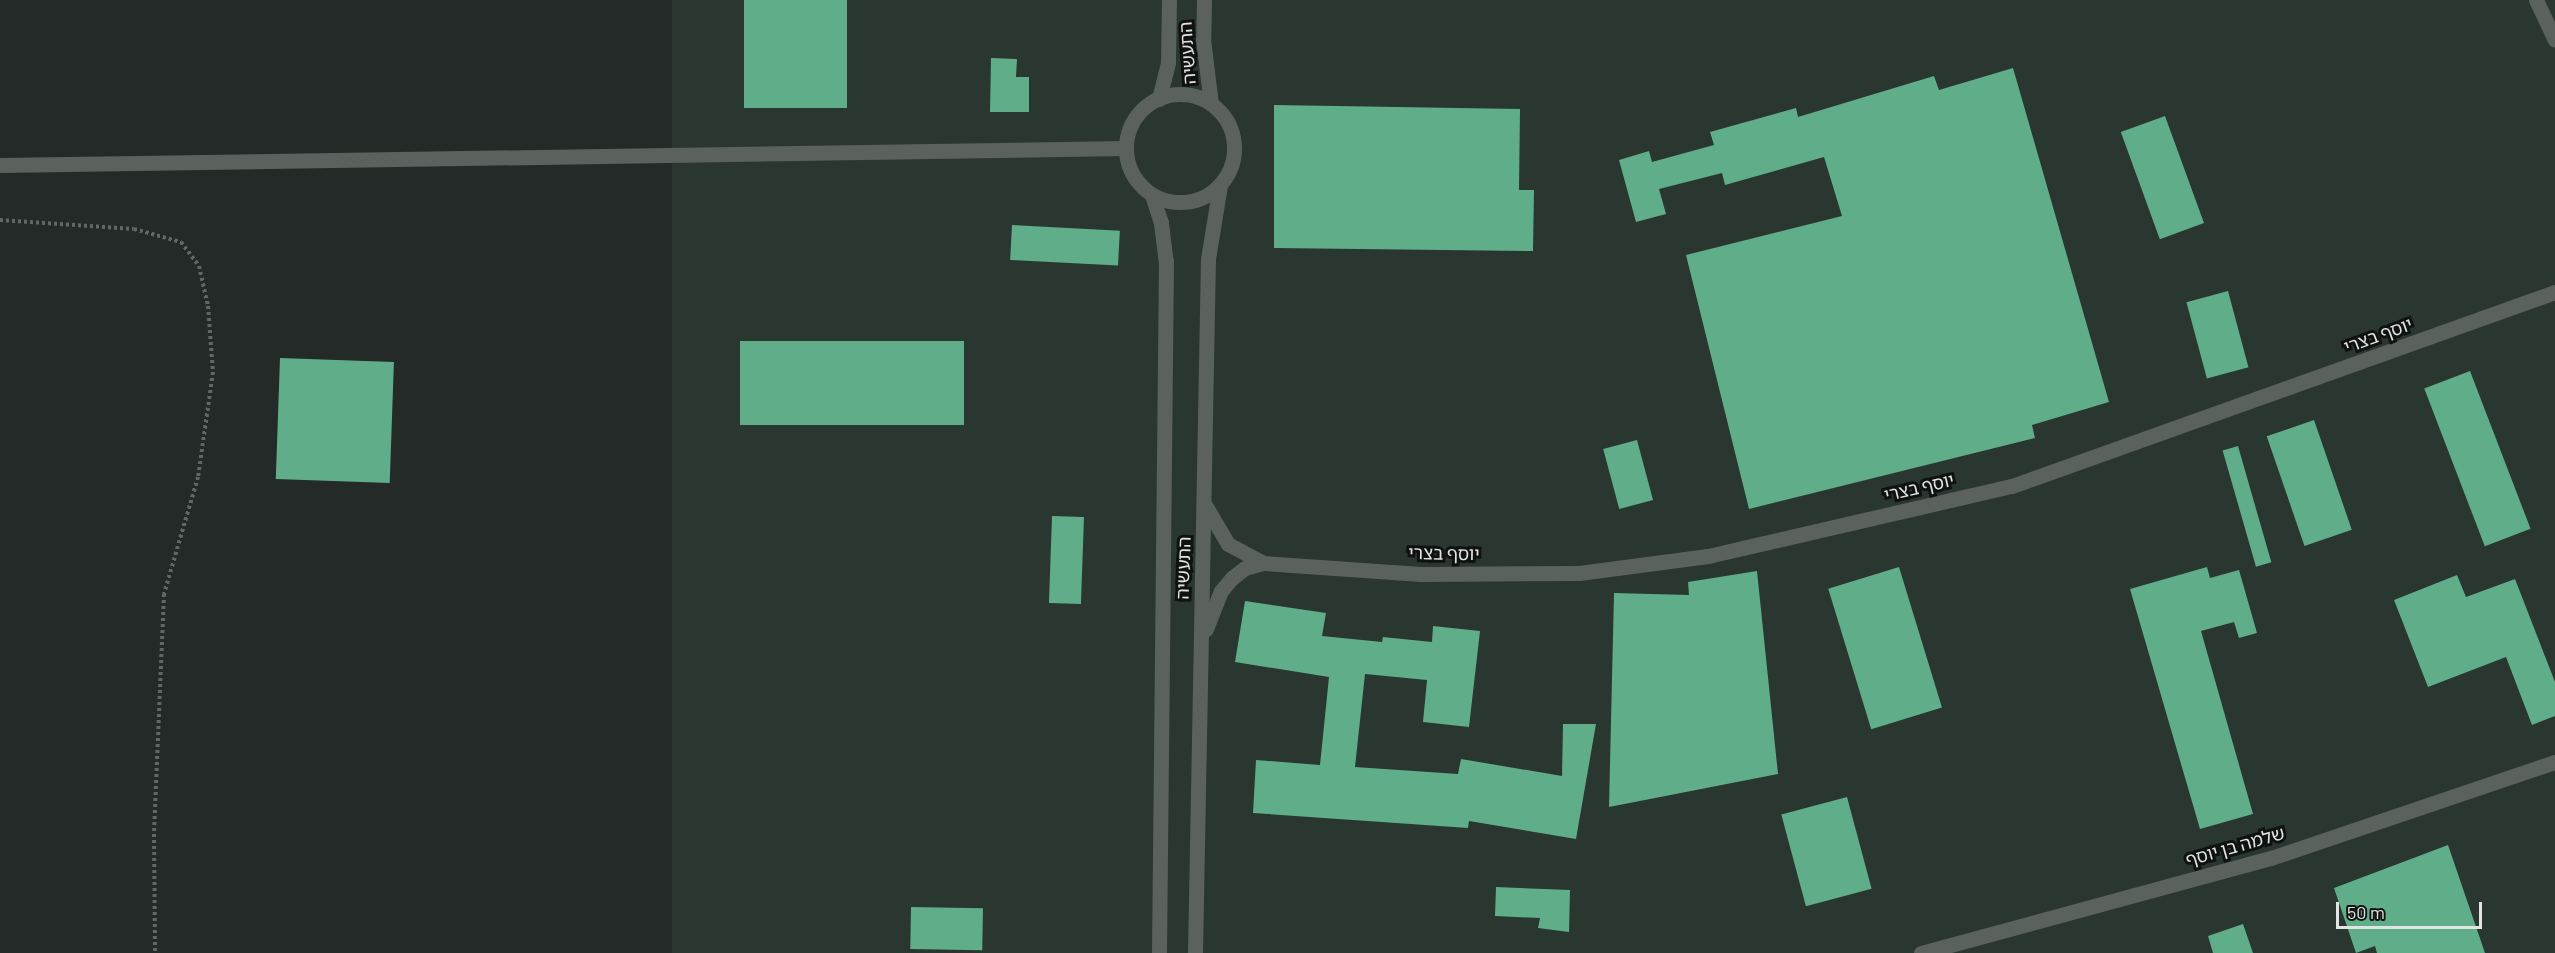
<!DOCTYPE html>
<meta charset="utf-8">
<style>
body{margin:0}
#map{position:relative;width:2555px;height:953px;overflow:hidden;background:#242a27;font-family:Barlow,"Noto Sans Hebrew",sans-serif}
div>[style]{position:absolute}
.built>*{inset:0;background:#2a3630;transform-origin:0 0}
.building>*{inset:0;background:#60ad89;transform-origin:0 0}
.path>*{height:4px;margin-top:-2px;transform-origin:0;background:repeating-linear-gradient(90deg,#626764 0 3px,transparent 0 6px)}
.minor>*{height:15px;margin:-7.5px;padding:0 7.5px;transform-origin:7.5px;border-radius:7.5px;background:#5b625e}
.minor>.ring{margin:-7.5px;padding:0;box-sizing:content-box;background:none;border:15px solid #5b625e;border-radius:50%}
span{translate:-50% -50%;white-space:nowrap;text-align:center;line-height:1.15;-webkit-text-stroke:6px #0f1210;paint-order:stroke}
.street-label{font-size:18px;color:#e1e4e2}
.scale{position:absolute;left:2336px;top:902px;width:146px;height:27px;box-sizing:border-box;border:3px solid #e1e4e2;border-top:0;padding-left:8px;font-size:18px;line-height:21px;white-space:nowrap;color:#e1e4e2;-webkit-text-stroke:4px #0f1210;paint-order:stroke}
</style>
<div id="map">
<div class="built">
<div style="left:672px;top:0;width:1883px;height:953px"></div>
</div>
<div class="building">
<div style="left:744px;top:0;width:103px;height:108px"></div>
<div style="clip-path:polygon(991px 58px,1017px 59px,1016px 77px,1029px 77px,1029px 112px,990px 112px)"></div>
<div style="clip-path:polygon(2013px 68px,2109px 402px,2032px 425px,2035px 438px,1749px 509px,1686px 255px,1842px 216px,1824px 157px,1725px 185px,1722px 173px,1659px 189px,1666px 214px,1636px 222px,1619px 160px,1649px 151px,1652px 162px,1714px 145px,1710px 132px,1796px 108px,1798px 117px,1934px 76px,1939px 90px)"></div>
<div style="clip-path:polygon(1274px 105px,1520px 109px,1519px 190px,1534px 190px,1533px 251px,1274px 248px)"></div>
<div style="left:2165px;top:116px;width:114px;height:47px;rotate:70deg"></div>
<div style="left:1012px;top:225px;width:108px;height:35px;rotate:3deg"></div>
<div style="left:2228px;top:291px;width:79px;height:43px;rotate:75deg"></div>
<div style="left:740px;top:341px;width:224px;height:84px"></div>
<div style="left:280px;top:358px;width:114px;height:121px;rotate:2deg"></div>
<div style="left:2470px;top:371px;width:169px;height:49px;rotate:69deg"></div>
<div style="left:2314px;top:420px;width:116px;height:50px;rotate:71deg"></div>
<div style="left:1637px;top:440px;width:62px;height:35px;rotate:75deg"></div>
<div style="left:2238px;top:446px;width:121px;height:16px;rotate:74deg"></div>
<div style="left:1052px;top:516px;width:32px;height:87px;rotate:2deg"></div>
<div style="left:1899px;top:567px;width:147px;height:74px;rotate:73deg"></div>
<div style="clip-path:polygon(2207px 567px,2210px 578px,2239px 570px,2257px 633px,2239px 638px,2234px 622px,2201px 631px,2253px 814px,2200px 829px,2130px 589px)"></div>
<div style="clip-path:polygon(1757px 571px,1778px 774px,1609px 807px,1614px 593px,1689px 595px,1688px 582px)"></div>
<div style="clip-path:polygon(2457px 575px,2466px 597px,2515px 579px,2555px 682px,2555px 716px,2532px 725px,2506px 657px,2428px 687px,2394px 600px)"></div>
<div style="clip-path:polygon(1245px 601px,1326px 613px,1322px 636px,1382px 642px,1383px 637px,1432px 642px,1433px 626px,1480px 631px,1469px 727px,1423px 722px,1427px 680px,1365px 674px,1355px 767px,1458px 774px,1461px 759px,1562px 776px,1563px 724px,1596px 724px,1576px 839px,1469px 821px,1468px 828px,1253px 813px,1256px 760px,1320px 765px,1329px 677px,1235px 662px)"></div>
<div style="left:1847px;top:797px;width:95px;height:68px;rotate:75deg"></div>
<div style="clip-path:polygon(2448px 845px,2485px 953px,2377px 953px,2375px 946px,2356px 953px,2334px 888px)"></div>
<div style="clip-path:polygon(1496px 887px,1570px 890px,1569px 932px,1538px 928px,1540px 918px,1495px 916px)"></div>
<div style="left:911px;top:907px;width:72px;height:42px;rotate:1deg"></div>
<div style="clip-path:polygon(2243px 924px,2253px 953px,2213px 953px,2208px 936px)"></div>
</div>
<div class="path">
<div style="left:0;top:220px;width:134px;rotate:3.8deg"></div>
<div style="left:134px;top:229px;width:49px;rotate:15.5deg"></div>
<div style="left:181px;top:242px;width:30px;rotate:53deg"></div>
<div style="left:199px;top:266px;width:41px;rotate:77.3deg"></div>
<div style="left:208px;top:306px;width:66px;rotate:85.7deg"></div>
<div style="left:213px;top:372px;width:106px;rotate:98.1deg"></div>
<div style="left:198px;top:477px;width:122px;rotate:106.2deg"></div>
<div style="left:164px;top:594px;width:240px;rotate:92.4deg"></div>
<div style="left:154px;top:834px;width:119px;rotate:89.5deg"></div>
</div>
<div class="minor">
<div style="left:1204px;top:0;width:39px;rotate:91deg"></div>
<div style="left:1203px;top:39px;width:65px;rotate:83deg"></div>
<div style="left:2536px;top:0;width:44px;rotate:64.6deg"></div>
<div class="ring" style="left:1126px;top:94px;width:93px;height:93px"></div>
<div style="left:1159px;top:99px;width:38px;rotate:-76deg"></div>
<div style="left:1168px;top:62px;width:62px;rotate:-89.1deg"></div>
<div style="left:0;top:165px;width:1126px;rotate:-0.86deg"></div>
<div style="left:1152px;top:195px;width:29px;rotate:72deg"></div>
<div style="left:1161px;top:223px;width:38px;rotate:83deg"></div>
<div style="left:1166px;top:261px;width:692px;rotate:90.58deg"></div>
<div style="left:1205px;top:505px;width:45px;rotate:59.5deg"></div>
<div style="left:1228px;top:544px;width:40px;rotate:28deg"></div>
<div style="left:1263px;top:563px;width:158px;rotate:4deg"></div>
<div style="left:1421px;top:574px;width:158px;rotate:-0.4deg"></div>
<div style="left:1579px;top:573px;width:130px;rotate:-7.5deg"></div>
<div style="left:1708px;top:556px;width:312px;rotate:-13deg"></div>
<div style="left:2012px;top:486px;width:577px;rotate:-19.66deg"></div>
<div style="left:1206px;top:629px;width:41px;rotate:-68.5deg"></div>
<div style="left:1221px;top:591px;width:17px;rotate:-50deg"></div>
<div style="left:1232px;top:578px;width:16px;rotate:-38deg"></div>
<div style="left:1245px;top:568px;width:19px;rotate:-16deg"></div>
<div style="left:1195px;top:953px;width:694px;rotate:-88.93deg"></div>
<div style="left:1208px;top:259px;width:75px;rotate:-80.8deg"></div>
<div style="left:1921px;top:953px;width:363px;rotate:-15.2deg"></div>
<div style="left:2271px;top:858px;width:300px;rotate:-18.7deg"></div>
</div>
<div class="street-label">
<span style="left:1187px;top:53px;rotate:-94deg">התעשיה</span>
<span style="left:2378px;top:335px;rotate:-20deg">יוסף בצרי</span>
<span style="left:1919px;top:487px;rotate:-13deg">יוסף בצרי</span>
<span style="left:1444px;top:553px;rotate:1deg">יוסף בצרי</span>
<span style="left:1183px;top:568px;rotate:-88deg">התעשיה</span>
<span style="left:2235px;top:846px;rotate:-16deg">שלמה בן יוסף</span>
</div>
<div class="scale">50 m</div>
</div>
